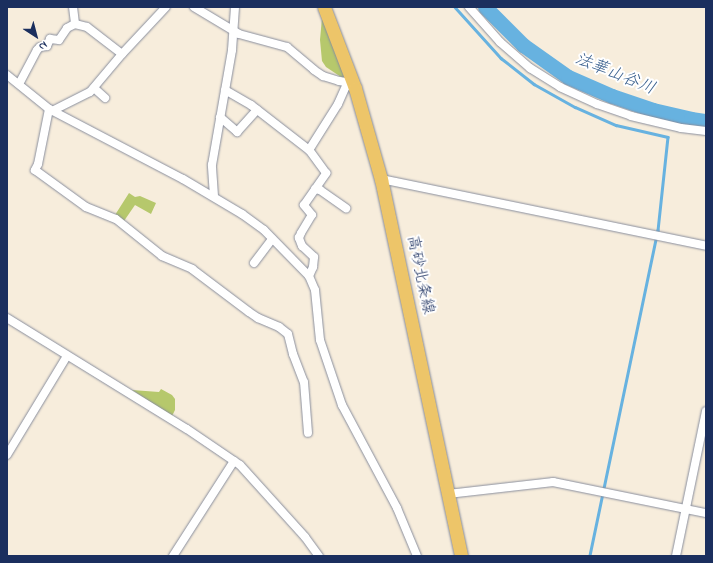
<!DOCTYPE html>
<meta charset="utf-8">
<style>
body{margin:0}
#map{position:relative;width:713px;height:563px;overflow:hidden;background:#f7eddc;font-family:"Indie Flower","Klee One",sans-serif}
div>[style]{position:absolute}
.green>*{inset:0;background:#b6c86c}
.stream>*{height:2.5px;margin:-1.25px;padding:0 1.25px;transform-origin:1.25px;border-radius:1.25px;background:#67b2e0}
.river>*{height:15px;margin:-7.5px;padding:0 7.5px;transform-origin:7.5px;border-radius:7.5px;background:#67b2e0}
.roads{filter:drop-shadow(0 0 1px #898e9d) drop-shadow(0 0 1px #898e9d)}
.street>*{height:8px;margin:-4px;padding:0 4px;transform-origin:4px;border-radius:4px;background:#fff}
.primary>*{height:13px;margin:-6.5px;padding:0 6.5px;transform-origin:6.5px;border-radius:6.5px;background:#edc569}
span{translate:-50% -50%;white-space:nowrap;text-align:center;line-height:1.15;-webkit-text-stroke:4px #fff;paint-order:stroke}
.street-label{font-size:16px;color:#1b2f5e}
.water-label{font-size:17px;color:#365d8c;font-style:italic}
.frame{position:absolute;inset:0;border:8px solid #1b2f5e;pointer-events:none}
.north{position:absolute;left:16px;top:16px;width:40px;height:40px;-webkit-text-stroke:3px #fff;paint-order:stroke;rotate:144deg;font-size:11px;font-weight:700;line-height:16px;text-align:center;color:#1b2f5e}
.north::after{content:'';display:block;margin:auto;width:14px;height:18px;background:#1b2f5e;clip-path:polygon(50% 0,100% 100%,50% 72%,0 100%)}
</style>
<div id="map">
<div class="green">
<div style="clip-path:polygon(322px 18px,347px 78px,344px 79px,326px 67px,322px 61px,320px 40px)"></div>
<div style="clip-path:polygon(129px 193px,135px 197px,140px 196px,156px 203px,151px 214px,135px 205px,124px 221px,115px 215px)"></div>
<div style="clip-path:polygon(161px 389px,172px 395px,175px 399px,175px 410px,172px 416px,132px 390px,159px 392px)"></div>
</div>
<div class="stream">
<div style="left:455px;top:7px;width:69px;rotate:48deg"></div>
<div style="left:501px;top:58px;width:42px;rotate:38.2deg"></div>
<div style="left:534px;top:84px;width:47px;rotate:29.3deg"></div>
<div style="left:575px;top:107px;width:45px;rotate:23.7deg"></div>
<div style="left:616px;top:125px;width:53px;rotate:13deg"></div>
<div style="left:668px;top:137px;width:94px;rotate:96.1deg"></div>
<div style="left:658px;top:230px;width:333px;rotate:101.8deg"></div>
</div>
<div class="river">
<div style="left:485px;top:7px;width:54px;rotate:45deg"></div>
<div style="left:523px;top:45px;width:55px;rotate:35.4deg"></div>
<div style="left:568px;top:77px;width:48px;rotate:23.4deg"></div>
<div style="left:612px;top:96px;width:43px;rotate:18.9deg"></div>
<div style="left:653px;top:110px;width:39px;rotate:13deg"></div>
<div style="left:691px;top:119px;width:15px;rotate:8deg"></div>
</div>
<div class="roads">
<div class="street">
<div style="left:73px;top:7px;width:17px;rotate:83deg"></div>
<div style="left:194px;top:7px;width:52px;rotate:31deg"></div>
<div style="left:239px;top:34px;width:50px;rotate:15.2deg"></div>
<div style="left:287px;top:47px;width:35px;rotate:40deg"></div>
<div style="left:314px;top:70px;width:11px;rotate:34deg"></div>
<div style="left:323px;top:76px;width:17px;rotate:17deg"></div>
<div style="left:339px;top:81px;width:14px;rotate:8deg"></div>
<div style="left:469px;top:7px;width:47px;rotate:48.5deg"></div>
<div style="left:500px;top:42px;width:40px;rotate:41deg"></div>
<div style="left:530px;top:68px;width:36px;rotate:32deg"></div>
<div style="left:560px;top:87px;width:41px;rotate:24.7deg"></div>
<div style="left:597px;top:104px;width:36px;rotate:19deg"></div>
<div style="left:631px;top:116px;width:51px;rotate:13.5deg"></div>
<div style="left:681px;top:128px;width:25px;rotate:7deg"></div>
<div style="left:7px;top:75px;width:54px;rotate:39deg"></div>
<div style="left:49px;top:109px;width:151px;rotate:27.6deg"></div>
<div style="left:183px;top:179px;width:69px;rotate:30.7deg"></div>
<div style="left:242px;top:214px;width:27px;rotate:36deg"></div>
<div style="left:264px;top:230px;width:64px;rotate:45.6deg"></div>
<div style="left:309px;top:276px;width:15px;rotate:67deg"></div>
<div style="left:315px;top:290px;width:50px;rotate:84.3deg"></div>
<div style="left:320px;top:340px;width:69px;rotate:71.3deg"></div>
<div style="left:342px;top:405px;width:117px;rotate:61.9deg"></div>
<div style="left:397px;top:508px;width:52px;rotate:67.4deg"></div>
<div style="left:19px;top:84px;width:38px;rotate:-62deg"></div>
<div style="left:37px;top:50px;width:4px;rotate:-45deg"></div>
<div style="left:40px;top:47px;width:7px;rotate:-8deg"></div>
<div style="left:47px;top:46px;width:8px;rotate:-67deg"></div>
<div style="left:50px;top:39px;width:9px;rotate:6deg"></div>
<div style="left:59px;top:40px;width:14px;rotate:-56deg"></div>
<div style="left:67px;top:28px;width:9px;rotate:-27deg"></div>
<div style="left:75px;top:24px;width:12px;rotate:14deg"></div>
<div style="left:87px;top:27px;width:44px;rotate:37.6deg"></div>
<div style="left:94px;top:88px;width:15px;rotate:42deg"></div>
<div style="left:225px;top:90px;width:30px;rotate:30deg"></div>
<div style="left:251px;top:105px;width:73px;rotate:37.8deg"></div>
<div style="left:309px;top:150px;width:54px;rotate:-57.8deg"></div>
<div style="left:338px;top:104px;width:20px;rotate:-66deg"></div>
<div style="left:346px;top:86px;width:8px;rotate:-23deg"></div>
<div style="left:49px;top:109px;width:56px;rotate:101.3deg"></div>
<div style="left:38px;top:164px;width:7px;rotate:117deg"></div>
<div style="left:35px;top:170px;width:63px;rotate:36deg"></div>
<div style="left:86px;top:207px;width:32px;rotate:22deg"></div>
<div style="left:116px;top:219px;width:59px;rotate:38.8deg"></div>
<div style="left:162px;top:256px;width:33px;rotate:23deg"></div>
<div style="left:192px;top:269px;width:71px;rotate:37deg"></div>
<div style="left:249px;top:312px;width:11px;rotate:34deg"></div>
<div style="left:258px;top:318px;width:23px;rotate:23deg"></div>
<div style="left:279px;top:327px;width:11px;rotate:38deg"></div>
<div style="left:288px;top:334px;width:21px;rotate:76deg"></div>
<div style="left:293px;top:354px;width:30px;rotate:69deg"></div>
<div style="left:304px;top:382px;width:51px;rotate:85.5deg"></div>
<div style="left:52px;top:111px;width:42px;rotate:-26.6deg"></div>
<div style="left:90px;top:92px;width:50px;rotate:-49.9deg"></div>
<div style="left:122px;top:54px;width:64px;rotate:-46.9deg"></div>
<div style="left:220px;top:117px;width:23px;rotate:41deg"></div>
<div style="left:237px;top:132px;width:30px;rotate:-48deg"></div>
<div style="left:381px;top:179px;width:332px;rotate:11.6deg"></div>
<div style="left:315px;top:189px;width:5px;rotate:11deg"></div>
<div style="left:320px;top:190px;width:32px;rotate:35deg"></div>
<div style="left:214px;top:196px;width:31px;rotate:-94deg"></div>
<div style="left:212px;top:165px;width:117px;rotate:-80.1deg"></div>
<div style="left:232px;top:50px;width:43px;rotate:-86deg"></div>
<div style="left:254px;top:263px;width:30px;rotate:-53deg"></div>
<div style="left:309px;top:276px;width:10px;rotate:-66deg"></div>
<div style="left:313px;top:267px;width:10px;rotate:-84deg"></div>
<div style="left:314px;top:257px;width:16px;rotate:-137deg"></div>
<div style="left:302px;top:246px;width:9px;rotate:-111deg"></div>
<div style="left:299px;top:238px;width:5px;rotate:-68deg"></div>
<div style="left:301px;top:233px;width:21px;rotate:-59deg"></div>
<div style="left:312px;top:215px;width:13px;rotate:-129deg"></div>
<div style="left:304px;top:205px;width:39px;rotate:-55deg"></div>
<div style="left:326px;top:173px;width:29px;rotate:-126deg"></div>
<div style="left:7px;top:318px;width:211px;rotate:31.7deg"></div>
<div style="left:187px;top:429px;width:64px;rotate:34.2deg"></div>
<div style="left:240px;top:465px;width:97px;rotate:47.9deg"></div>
<div style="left:305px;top:537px;width:24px;rotate:54deg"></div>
<div style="left:7px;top:455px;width:116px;rotate:-58.8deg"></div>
<div style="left:448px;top:494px;width:106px;rotate:-6.5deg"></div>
<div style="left:553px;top:482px;width:156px;rotate:11.5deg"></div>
<div style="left:173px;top:556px;width:113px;rotate:-57.3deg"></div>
<div style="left:676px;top:556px;width:148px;rotate:-78.3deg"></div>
</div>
<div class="primary">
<div style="left:324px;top:7px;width:87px;rotate:69.1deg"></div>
<div style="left:355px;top:88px;width:95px;rotate:74.1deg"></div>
<div style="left:381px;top:179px;width:385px;rotate:78deg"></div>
</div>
</div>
<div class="street-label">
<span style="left:420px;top:275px;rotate:78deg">高砂北条線</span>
</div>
<div class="water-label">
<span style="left:615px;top:74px;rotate:22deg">法華山谷川</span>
</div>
<div class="frame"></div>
<div class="north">N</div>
</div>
